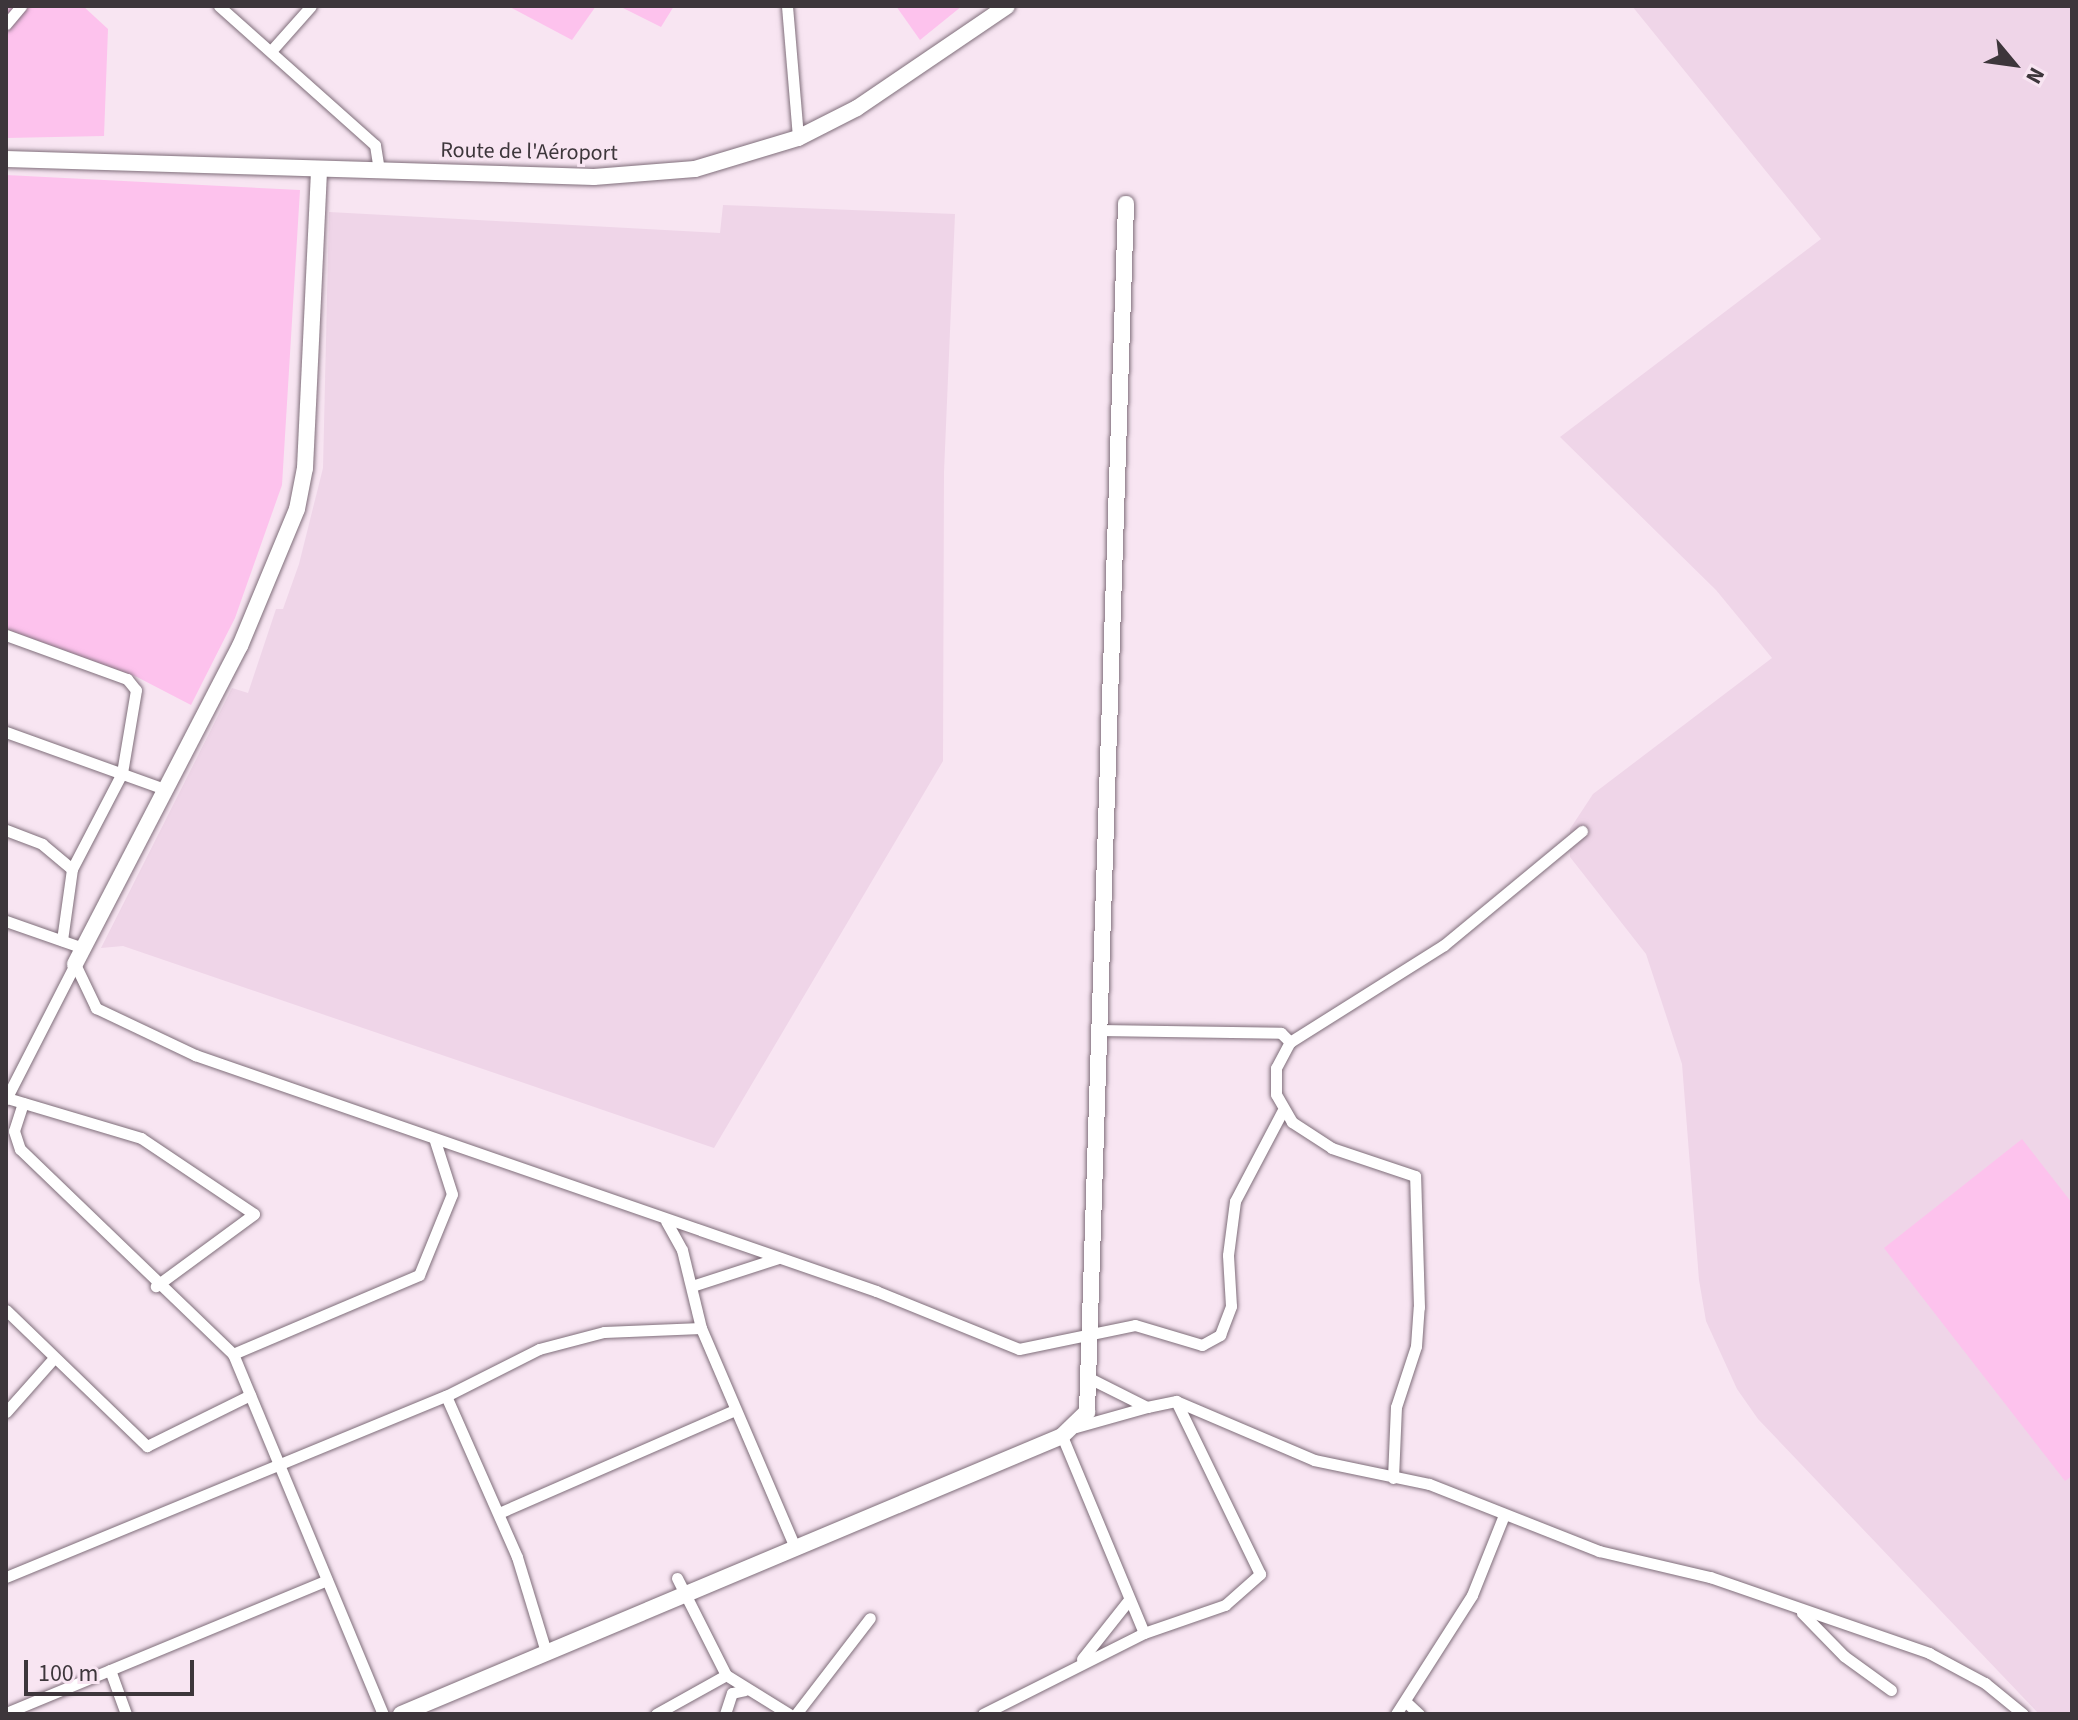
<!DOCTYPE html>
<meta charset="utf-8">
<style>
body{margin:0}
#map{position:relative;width:2078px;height:1720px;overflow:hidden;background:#f8e5f2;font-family:"Source Sans 3",sans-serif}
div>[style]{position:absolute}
.built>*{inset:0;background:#efd5e8}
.green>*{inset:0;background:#fdc2ed}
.roads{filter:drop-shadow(0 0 2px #7f6e7a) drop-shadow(0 0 2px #7f6e7a)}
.street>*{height:11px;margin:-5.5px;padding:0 5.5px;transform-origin:5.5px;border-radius:5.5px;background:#fff}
.secondary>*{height:16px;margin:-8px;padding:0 8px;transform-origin:8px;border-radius:8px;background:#fff}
span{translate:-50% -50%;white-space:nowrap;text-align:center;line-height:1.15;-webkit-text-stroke:6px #f8e5f2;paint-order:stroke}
.street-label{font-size:22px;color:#3d363b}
.frame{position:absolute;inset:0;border:8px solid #3d363b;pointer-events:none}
.north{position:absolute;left:1974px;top:24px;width:80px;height:80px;-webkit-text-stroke:6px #f8e5f2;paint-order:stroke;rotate:119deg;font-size:22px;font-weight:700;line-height:32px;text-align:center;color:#3d363b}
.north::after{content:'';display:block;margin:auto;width:28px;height:36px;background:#3d363b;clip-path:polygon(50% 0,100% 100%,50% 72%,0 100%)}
.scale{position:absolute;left:24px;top:1660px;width:170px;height:36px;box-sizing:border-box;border:4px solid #3d363b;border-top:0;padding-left:10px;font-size:24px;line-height:28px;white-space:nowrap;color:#3d363b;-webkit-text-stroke:6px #f8e5f2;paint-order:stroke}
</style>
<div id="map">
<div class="built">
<div style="clip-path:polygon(1632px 6px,2072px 6px,2072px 1714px,2039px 1714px,1758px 1419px,1737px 1389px,1706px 1321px,1699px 1280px,1682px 1064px,1646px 954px,1570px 857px,1570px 829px,1593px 794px,1772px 658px,1716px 590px,1560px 437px,1821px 239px)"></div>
<div style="clip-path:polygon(723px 205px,955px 214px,944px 472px,943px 761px,714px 1148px,123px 946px,101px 948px,232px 688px,248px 693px,276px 609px,283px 609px,299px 564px,323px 468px,329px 212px,720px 233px)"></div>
</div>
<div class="green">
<div style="clip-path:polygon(6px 6px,83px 6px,108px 29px,104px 136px,6px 138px)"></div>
<div style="clip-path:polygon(508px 6px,596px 6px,572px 40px)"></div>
<div style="clip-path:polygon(619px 6px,674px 6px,661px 27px)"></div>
<div style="clip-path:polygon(896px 6px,962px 6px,920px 40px)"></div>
<div style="clip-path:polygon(6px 175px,300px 190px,282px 485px,235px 618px,191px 705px,137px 677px,6px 629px)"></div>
<div style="clip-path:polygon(2022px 1139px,2072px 1203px,2072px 1476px,2065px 1481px,1884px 1248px)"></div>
</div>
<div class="roads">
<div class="street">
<div style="left:219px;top:6px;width:209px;rotate:41.7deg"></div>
<div style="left:375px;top:145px;width:26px;rotate:81deg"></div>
<div style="left:787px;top:6px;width:132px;rotate:85.2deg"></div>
<div style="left:6px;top:24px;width:23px;rotate:-50deg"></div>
<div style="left:271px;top:51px;width:60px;rotate:-48.4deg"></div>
<div style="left:6px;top:635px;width:129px;rotate:20deg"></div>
<div style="left:127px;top:679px;width:14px;rotate:51deg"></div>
<div style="left:136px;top:690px;width:84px;rotate:99.6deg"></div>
<div style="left:122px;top:773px;width:108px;rotate:117.5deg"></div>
<div style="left:72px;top:869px;width:72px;rotate:98deg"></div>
<div style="left:6px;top:732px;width:168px;rotate:19.8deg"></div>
<div style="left:6px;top:830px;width:39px;rotate:21deg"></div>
<div style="left:42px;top:844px;width:39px;rotate:40deg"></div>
<div style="left:6px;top:921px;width:82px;rotate:19.3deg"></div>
<div style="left:75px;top:964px;width:49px;rotate:64.5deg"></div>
<div style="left:96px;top:1008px;width:110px;rotate:25.4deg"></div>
<div style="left:195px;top:1055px;width:721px;rotate:19.11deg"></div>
<div style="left:876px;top:1291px;width:154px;rotate:22.1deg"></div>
<div style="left:1019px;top:1349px;width:118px;rotate:-11.7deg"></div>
<div style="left:1135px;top:1325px;width:70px;rotate:16.6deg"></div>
<div style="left:1202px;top:1345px;width:21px;rotate:-29deg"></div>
<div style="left:1220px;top:1335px;width:31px;rotate:-69deg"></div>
<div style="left:1231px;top:1306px;width:51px;rotate:-93.4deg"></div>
<div style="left:1228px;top:1255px;width:54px;rotate:-82.6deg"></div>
<div style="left:1235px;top:1201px;width:101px;rotate:-62.2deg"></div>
<div style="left:1099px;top:1030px;width:182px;rotate:0.9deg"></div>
<div style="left:1281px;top:1033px;width:13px;rotate:45deg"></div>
<div style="left:7px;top:1098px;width:140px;rotate:16.6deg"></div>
<div style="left:141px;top:1138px;width:136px;rotate:33.9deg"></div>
<div style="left:254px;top:1214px;width:122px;rotate:143.7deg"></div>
<div style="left:6px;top:1099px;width:152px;rotate:-62.9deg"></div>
<div style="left:23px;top:1103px;width:29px;rotate:108deg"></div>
<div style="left:14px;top:1131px;width:19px;rotate:72deg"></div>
<div style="left:20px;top:1149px;width:296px;rotate:43.9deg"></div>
<div style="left:233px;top:1354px;width:390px;rotate:67.4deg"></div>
<div style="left:666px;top:1221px;width:33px;rotate:61deg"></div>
<div style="left:682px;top:1250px;width:80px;rotate:76.3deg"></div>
<div style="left:701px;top:1328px;width:238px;rotate:66.8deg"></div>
<div style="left:692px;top:1286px;width:90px;rotate:-18deg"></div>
<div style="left:6px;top:1310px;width:196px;rotate:44deg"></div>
<div style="left:147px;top:1446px;width:115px;rotate:-26.3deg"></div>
<div style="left:233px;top:1354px;width:202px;rotate:-23deg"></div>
<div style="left:419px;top:1275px;width:87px;rotate:-67.8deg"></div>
<div style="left:452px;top:1194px;width:56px;rotate:-107.8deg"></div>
<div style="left:1089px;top:1378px;width:65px;rotate:26.6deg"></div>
<div style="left:1147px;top:1407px;width:30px;rotate:-12deg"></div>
<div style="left:1176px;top:1401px;width:150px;rotate:23.1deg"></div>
<div style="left:1314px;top:1460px;width:117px;rotate:11.8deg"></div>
<div style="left:1429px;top:1484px;width:183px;rotate:21.5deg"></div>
<div style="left:1599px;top:1551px;width:114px;rotate:13.2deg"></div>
<div style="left:1710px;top:1577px;width:232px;rotate:19.1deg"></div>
<div style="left:1929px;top:1653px;width:64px;rotate:28.2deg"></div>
<div style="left:1985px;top:1683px;width:49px;rotate:39.2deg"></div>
<div style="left:446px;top:1396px;width:176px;rotate:66.2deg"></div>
<div style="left:517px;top:1557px;width:99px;rotate:73deg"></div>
<div style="left:6px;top:1412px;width:72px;rotate:-48.4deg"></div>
<div style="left:1076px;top:1427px;width:74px;rotate:-15.7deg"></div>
<div style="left:1062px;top:1436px;width:213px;rotate:67.4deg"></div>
<div style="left:1393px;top:1478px;width:71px;rotate:-87.6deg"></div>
<div style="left:1396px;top:1407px;width:64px;rotate:-71.8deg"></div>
<div style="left:1416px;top:1346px;width:39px;rotate:-86deg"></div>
<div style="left:1419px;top:1307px;width:131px;rotate:-91.7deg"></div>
<div style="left:1415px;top:1176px;width:88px;rotate:-161.4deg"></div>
<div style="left:1332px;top:1148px;width:48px;rotate:-147deg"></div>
<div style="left:1292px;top:1122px;width:32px;rotate:-120deg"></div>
<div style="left:1276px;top:1094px;width:26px;rotate:-90deg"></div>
<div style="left:1276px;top:1068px;width:30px;rotate:-62deg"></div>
<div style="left:1290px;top:1042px;width:182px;rotate:-32.2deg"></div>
<div style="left:1444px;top:945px;width:179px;rotate:-39.6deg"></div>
<div style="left:499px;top:1513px;width:257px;rotate:-23.6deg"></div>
<div style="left:6px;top:1577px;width:476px;rotate:-22.4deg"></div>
<div style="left:446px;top:1396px;width:104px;rotate:-26.8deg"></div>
<div style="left:539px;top:1349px;width:67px;rotate:-14.7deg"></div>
<div style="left:604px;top:1332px;width:97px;rotate:-2.4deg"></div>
<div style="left:677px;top:1578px;width:109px;rotate:63.2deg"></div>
<div style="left:726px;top:1675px;width:74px;rotate:31.8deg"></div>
<div style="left:1802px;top:1613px;width:60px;rotate:45.7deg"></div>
<div style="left:1844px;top:1656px;width:58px;rotate:35.9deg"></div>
<div style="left:1082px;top:1659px;width:74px;rotate:-51.6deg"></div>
<div style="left:110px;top:1670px;width:47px;rotate:70deg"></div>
<div style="left:1406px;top:1702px;width:18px;rotate:43deg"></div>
<div style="left:6px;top:1713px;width:347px;rotate:-22.5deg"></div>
<div style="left:656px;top:1714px;width:80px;rotate:-29.1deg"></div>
<div style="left:725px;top:1714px;width:22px;rotate:-72deg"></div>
<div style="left:732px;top:1693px;width:13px;rotate:-13deg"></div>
<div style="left:796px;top:1714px;width:121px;rotate:-52.4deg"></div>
<div style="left:983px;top:1714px;width:180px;rotate:-26.7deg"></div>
<div style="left:1144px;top:1633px;width:86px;rotate:-19.1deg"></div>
<div style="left:1225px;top:1605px;width:47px;rotate:-41.5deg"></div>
<div style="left:1260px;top:1574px;width:192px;rotate:-115.9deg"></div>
<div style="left:1396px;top:1714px;width:141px;rotate:-57.4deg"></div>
<div style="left:1472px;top:1595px;width:86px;rotate:-68.2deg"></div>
</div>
<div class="secondary">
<div style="left:6px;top:159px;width:588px;rotate:1.75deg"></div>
<div style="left:594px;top:177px;width:101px;rotate:-4.5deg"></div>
<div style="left:695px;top:169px;width:108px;rotate:-16.8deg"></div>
<div style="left:798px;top:138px;width:66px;rotate:-27deg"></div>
<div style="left:857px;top:108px;width:181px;rotate:-34.2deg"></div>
<div style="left:75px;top:964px;width:358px;rotate:-62.6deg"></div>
<div style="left:240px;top:646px;width:148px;rotate:-67.4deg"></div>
<div style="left:297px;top:509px;width:42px;rotate:-79deg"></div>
<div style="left:305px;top:468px;width:298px;rotate:-87.3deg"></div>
<div style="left:401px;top:1714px;width:717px;rotate:-22.81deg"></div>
<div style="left:1062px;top:1436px;width:35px;rotate:-44deg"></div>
<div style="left:1087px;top:1412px;width:1209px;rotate:-88.15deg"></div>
</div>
</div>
<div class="street-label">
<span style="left:529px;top:152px;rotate:1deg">Route de l'Aéroport</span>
</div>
<div class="frame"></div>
<div class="north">N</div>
<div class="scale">100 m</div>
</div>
